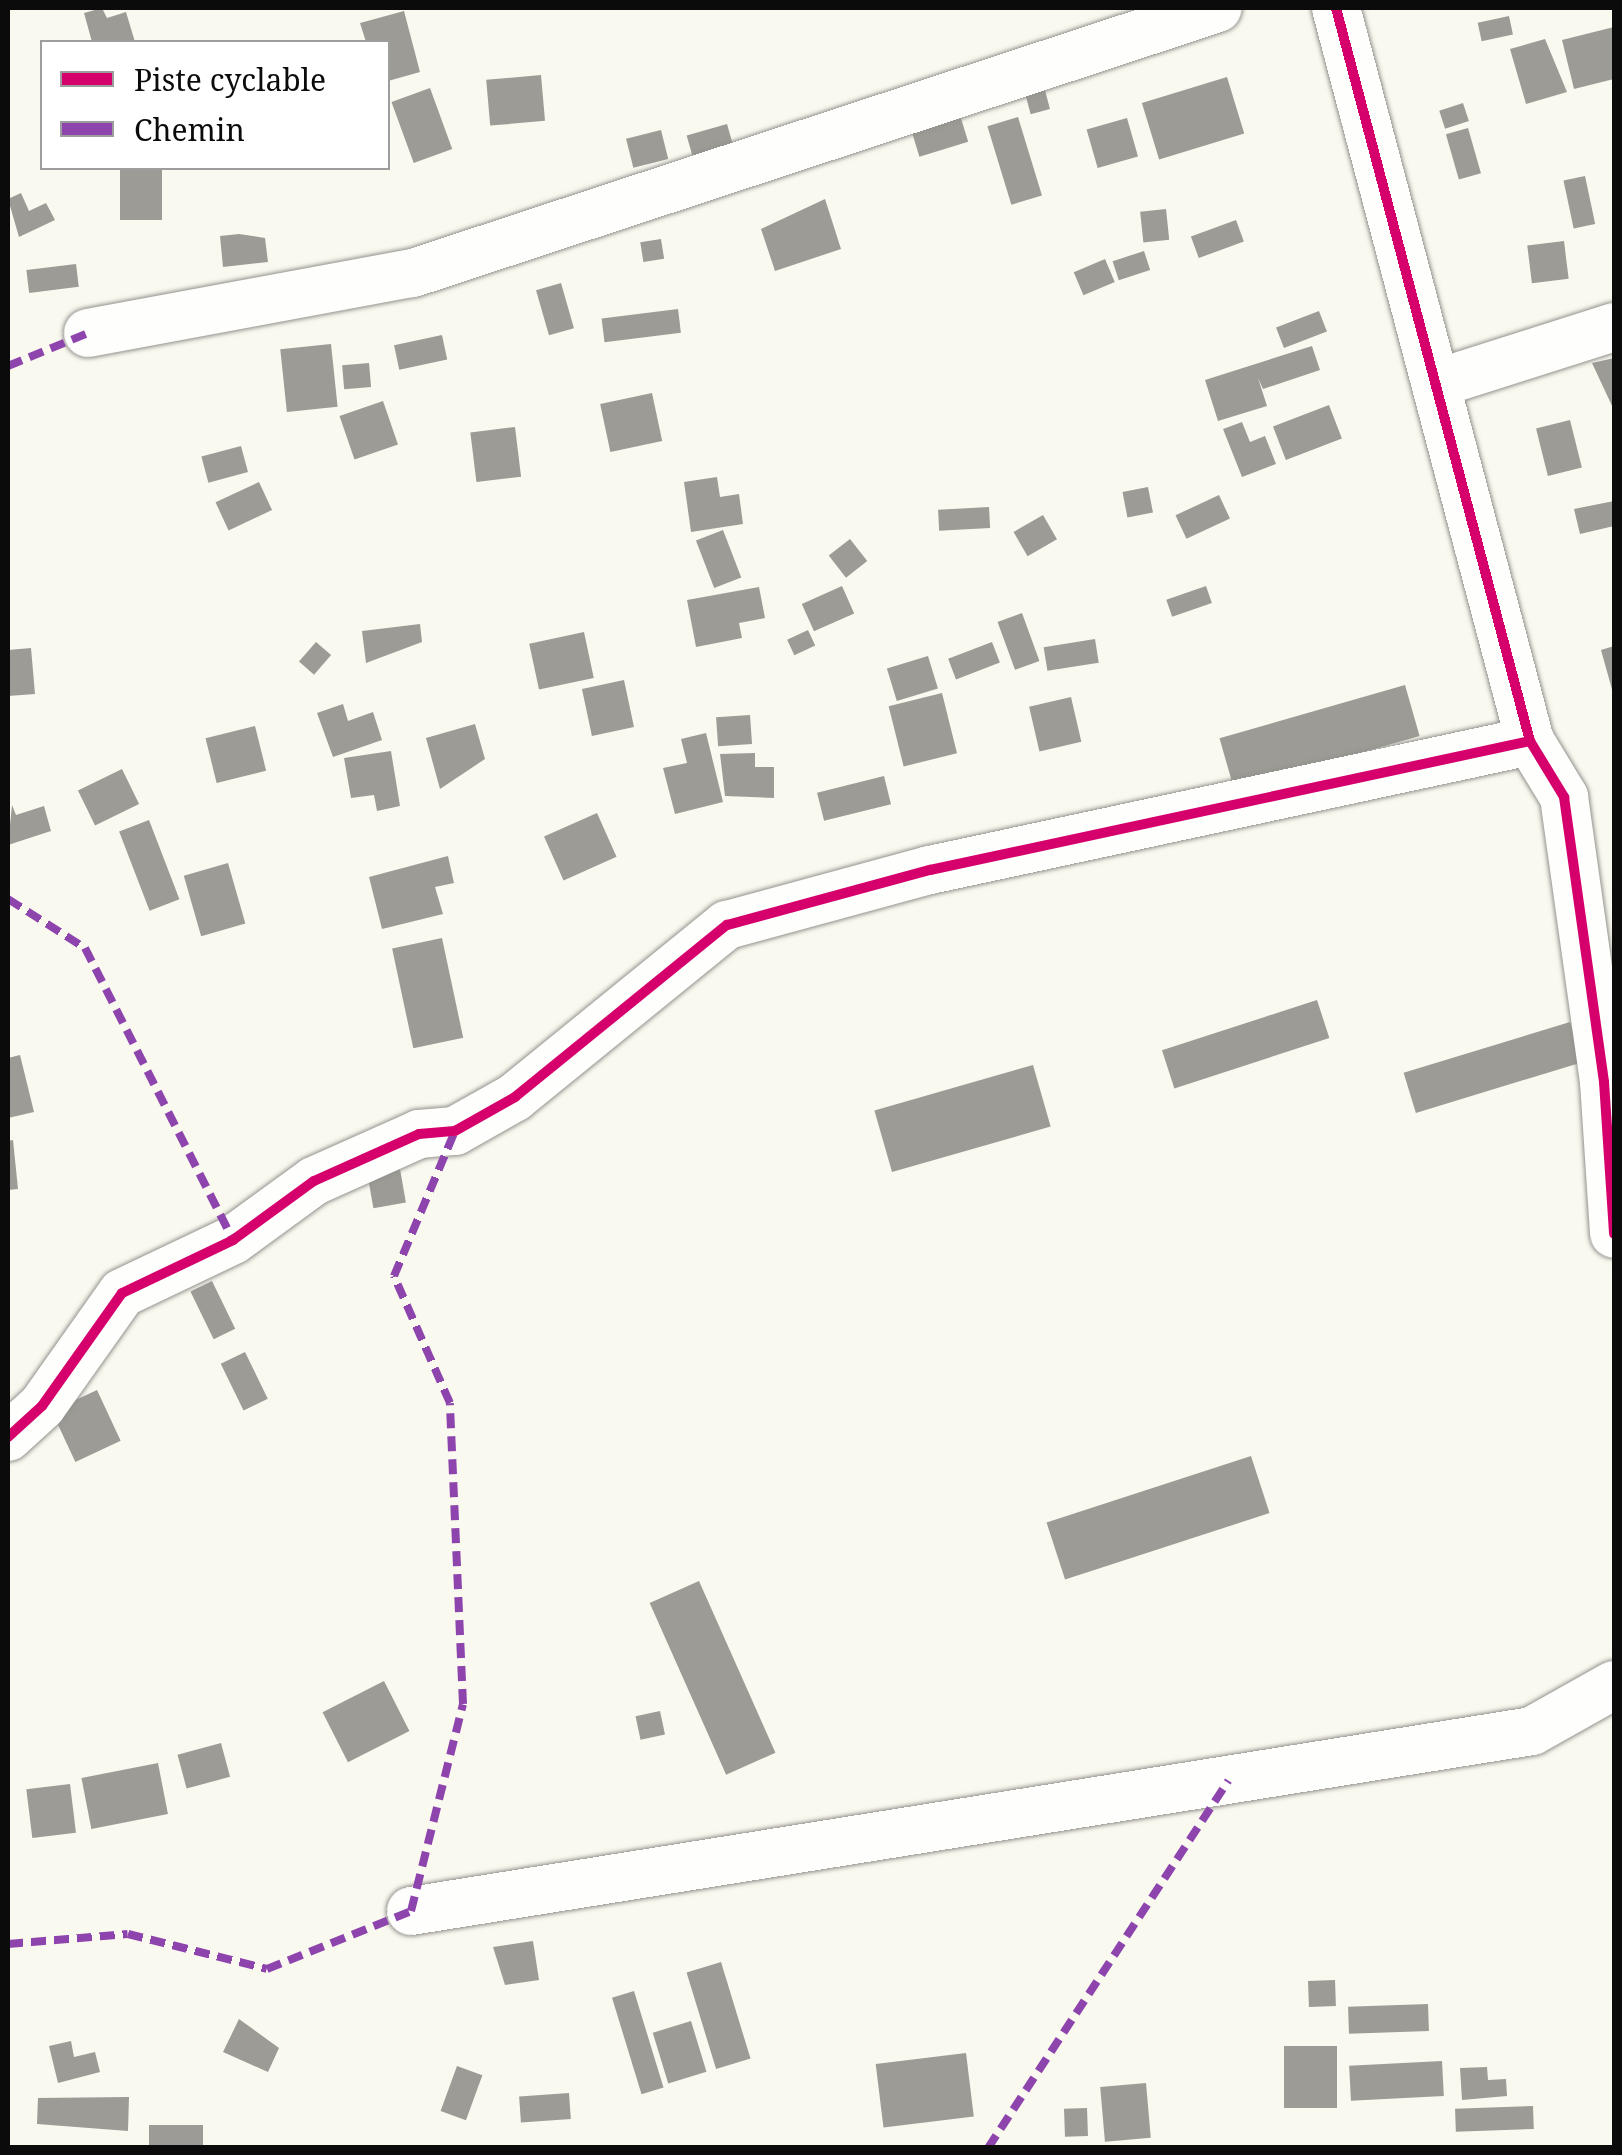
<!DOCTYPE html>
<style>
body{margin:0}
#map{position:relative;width:1622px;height:2155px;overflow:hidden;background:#faf9ef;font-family:"Noto Serif",serif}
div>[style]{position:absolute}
.building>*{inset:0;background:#9c9b95;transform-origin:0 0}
.roads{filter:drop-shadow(0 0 2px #93928e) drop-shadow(0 0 2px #93928e)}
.minor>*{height:48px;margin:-24px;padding:0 24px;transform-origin:24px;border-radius:24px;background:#fefefd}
.quiet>*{height:8px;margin-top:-4px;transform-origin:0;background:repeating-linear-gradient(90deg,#8e44ad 0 15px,transparent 0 23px)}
.cycleway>*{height:10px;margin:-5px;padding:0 5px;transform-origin:5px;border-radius:5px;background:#d6006c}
span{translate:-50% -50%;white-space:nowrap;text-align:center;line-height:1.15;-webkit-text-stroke:10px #fff;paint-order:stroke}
.frame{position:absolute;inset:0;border:10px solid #0b0b0b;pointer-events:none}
.legend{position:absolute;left:40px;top:40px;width:350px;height:130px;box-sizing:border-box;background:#fff;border:2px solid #9d9d9d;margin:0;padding:12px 18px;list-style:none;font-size:30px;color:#0b0b0b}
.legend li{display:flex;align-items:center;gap:20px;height:50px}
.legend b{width:50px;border:2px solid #9d9d9d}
</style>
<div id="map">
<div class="building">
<div style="clip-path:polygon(102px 8px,107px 18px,126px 12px,135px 42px,92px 42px,84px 13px)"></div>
<div style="clip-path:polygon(404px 11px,420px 72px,388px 81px,388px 42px,366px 42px,360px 23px)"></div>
<div style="left:1509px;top:16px;width:19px;height:32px;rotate:78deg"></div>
<div style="clip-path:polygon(1614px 27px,1614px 79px,1574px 89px,1562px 40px)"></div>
<div style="clip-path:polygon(1545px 39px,1567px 92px,1526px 104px,1510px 49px)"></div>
<div style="left:541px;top:75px;width:46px;height:55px;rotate:85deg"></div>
<div style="left:1227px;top:77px;width:59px;height:89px;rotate:73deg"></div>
<div style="left:1043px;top:83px;width:27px;height:20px;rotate:75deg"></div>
<div style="left:430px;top:88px;width:65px;height:41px;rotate:70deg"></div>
<div style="left:1463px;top:103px;width:19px;height:25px;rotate:72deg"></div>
<div style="left:960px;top:115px;width:28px;height:51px;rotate:73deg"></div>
<div style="left:1018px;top:117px;width:82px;height:32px;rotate:73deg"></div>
<div style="left:1127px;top:118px;width:40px;height:42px;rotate:74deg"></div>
<div style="left:727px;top:124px;width:26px;height:42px;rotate:74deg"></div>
<div style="left:1468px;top:128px;width:47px;height:23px;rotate:74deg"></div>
<div style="left:661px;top:130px;width:30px;height:36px;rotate:76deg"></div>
<div style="left:120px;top:168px;width:42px;height:52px"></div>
<div style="left:1585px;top:176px;width:49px;height:22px;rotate:78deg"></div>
<div style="clip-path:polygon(21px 193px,29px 211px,46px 203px,55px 220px,19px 237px,8px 199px)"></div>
<div style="clip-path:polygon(825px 199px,841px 249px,775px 271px,761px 229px)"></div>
<div style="left:1166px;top:209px;width:31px;height:26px;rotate:84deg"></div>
<div style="left:1236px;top:220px;width:23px;height:48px;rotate:70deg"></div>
<div style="clip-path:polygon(239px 234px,265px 238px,268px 262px,223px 267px,220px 236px)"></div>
<div style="left:661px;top:239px;width:20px;height:21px;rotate:81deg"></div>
<div style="left:1564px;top:241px;width:38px;height:37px;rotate:83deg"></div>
<div style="left:1144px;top:251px;width:20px;height:33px;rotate:72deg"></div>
<div style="left:1105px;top:259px;width:25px;height:34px;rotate:67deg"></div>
<div style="left:76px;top:264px;width:23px;height:50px;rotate:83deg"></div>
<div style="left:561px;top:283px;width:47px;height:26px;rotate:74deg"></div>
<div style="left:678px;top:309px;width:24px;height:77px;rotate:83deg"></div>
<div style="left:1319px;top:311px;width:22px;height:46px;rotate:69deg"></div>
<div style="left:442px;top:335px;width:25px;height:49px;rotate:78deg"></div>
<div style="left:331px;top:344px;width:63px;height:51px;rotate:84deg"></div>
<div style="clip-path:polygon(1312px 346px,1320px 370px,1263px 389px,1258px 378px,1267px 406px,1218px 421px,1205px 380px)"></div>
<div style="clip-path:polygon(1614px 358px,1614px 408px,1613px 408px,1592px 363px)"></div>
<div style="left:369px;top:363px;width:24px;height:27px;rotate:85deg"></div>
<div style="left:652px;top:393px;width:49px;height:53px;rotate:78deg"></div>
<div style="left:383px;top:401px;width:46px;height:46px;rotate:71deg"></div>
<div style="left:1329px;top:405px;width:36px;height:60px;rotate:69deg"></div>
<div style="left:1570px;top:420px;width:49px;height:35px;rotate:76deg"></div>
<div style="clip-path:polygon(1242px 422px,1250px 442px,1265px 436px,1276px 464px,1242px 477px,1223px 429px)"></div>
<div style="left:515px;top:427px;width:50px;height:45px;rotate:83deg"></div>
<div style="left:241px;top:446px;width:27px;height:41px;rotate:75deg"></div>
<div style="clip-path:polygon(717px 477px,720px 497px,739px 494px,743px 524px,691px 532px,684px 482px)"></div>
<div style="left:259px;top:482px;width:31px;height:48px;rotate:65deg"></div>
<div style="left:1148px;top:487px;width:26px;height:26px;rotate:79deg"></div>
<div style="left:1219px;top:495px;width:26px;height:48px;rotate:65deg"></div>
<div style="clip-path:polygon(1614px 501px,1614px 526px,1580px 534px,1574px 509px)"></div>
<div style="left:989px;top:507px;width:21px;height:51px;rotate:87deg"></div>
<div style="left:1043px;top:515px;width:28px;height:34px;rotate:60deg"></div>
<div style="left:723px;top:530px;width:51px;height:29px;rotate:69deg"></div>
<div style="left:850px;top:539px;width:28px;height:27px;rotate:52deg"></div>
<div style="left:842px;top:586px;width:30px;height:44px;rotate:66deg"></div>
<div style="left:1206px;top:586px;width:18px;height:42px;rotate:71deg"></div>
<div style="clip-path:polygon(759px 587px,765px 618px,739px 623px,742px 638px,696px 647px,687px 600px)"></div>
<div style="left:1022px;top:613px;width:51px;height:26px;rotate:70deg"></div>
<div style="clip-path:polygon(420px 624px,422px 642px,366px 663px,362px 631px)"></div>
<div style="left:808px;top:630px;width:17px;height:23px;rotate:65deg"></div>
<div style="left:584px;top:632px;width:47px;height:56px;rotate:78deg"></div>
<div style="left:1095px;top:639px;width:24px;height:52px;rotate:81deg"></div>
<div style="left:316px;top:642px;width:20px;height:26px;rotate:41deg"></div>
<div style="left:992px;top:642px;width:22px;height:47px;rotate:69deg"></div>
<div style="clip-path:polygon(1614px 646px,1614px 693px,1613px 693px,1601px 650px)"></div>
<div style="clip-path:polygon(31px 648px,35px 694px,8px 696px,8px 650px)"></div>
<div style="left:928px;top:656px;width:34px;height:43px;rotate:73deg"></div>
<div style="left:624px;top:680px;width:48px;height:43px;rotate:78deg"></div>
<div style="left:1405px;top:685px;width:53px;height:193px;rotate:74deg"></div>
<div style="left:942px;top:693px;width:62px;height:55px;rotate:76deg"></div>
<div style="left:1071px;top:697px;width:46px;height:43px;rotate:77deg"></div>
<div style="clip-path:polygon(343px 704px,348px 721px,373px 712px,382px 740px,333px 757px,317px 713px)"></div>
<div style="left:750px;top:715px;width:29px;height:34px;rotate:86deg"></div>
<div style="clip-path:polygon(475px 724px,485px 759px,440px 789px,426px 738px)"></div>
<div style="left:255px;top:726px;width:46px;height:51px;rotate:76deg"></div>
<div style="clip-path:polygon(706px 733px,723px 802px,675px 814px,663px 768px,687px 763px,681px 739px)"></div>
<div style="clip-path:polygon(391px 751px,400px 806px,377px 811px,374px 795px,351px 798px,344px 758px)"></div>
<div style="clip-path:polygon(755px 753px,755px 767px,774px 767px,774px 798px,725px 796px,720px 754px)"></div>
<div style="left:122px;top:769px;width:39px;height:49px;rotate:64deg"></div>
<div style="left:884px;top:776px;width:29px;height:69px;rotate:76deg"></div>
<div style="clip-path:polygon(12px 805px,16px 815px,44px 806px,51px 831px,8px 845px)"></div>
<div style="left:597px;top:813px;width:48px;height:58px;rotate:66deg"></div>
<div style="left:149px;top:820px;width:85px;height:32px;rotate:69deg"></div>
<div style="clip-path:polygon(448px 856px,454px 883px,435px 887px,443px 914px,382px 929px,369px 877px)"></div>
<div style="left:228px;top:863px;width:63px;height:46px;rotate:74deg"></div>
<div style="left:442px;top:938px;width:102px;height:51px;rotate:78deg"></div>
<div style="left:1317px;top:1000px;width:40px;height:163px;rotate:72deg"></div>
<div style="left:1570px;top:1022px;width:42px;height:174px;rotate:73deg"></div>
<div style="clip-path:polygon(20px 1055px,34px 1112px,8px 1118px,8px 1058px)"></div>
<div style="left:1033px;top:1065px;width:64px;height:165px;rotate:74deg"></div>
<div style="clip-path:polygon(13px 1140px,18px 1189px,8px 1190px,8px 1141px)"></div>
<div style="left:400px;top:1169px;width:34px;height:33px;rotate:80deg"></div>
<div style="left:212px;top:1281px;width:53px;height:24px;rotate:64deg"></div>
<div style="left:245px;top:1352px;width:52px;height:27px;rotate:64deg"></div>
<div style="left:97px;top:1390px;width:56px;height:50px;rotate:65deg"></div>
<div style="left:1251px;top:1456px;width:60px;height:215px;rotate:72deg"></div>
<div style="left:699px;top:1581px;width:188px;height:54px;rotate:66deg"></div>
<div style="left:384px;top:1681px;width:56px;height:69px;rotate:63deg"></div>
<div style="left:660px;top:1711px;width:24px;height:25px;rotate:78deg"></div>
<div style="left:221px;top:1743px;width:35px;height:45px;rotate:75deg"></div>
<div style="left:158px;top:1763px;width:52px;height:78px;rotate:79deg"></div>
<div style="left:70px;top:1784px;width:49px;height:44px;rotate:83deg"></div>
<div style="clip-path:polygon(533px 1941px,539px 1980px,505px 1985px,493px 1947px)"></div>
<div style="left:721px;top:1962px;width:101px;height:36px;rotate:73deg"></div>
<div style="left:1335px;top:1980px;width:26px;height:27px;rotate:88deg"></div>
<div style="left:634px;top:1991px;width:101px;height:23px;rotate:73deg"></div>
<div style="left:1428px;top:2004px;width:27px;height:80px;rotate:88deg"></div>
<div style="clip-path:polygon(239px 2019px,279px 2048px,268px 2072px,223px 2052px)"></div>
<div style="left:691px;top:2021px;width:53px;height:40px;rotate:73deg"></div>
<div style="clip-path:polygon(71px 2041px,74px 2057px,95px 2052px,100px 2072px,58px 2083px,49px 2046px)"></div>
<div style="left:1284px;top:2046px;width:53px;height:62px"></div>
<div style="left:966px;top:2053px;width:64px;height:91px;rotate:83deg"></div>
<div style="left:1442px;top:2061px;width:35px;height:93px;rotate:87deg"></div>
<div style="left:457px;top:2066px;width:27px;height:48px;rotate:20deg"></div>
<div style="clip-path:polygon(1487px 2067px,1488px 2080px,1506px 2079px,1507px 2096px,1462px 2100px,1460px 2068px)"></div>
<div style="left:1146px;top:2083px;width:55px;height:46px;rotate:85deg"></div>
<div style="left:569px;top:2093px;width:26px;height:50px;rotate:86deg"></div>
<div style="clip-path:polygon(129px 2097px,128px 2131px,37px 2124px,38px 2098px)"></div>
<div style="left:1533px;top:2106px;width:23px;height:78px;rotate:88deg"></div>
<div style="left:1087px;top:2108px;width:28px;height:23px;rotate:88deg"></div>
<div style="left:149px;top:2125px;width:54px;height:23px"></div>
</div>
<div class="roads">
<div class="minor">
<div style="left:1336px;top:8px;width:758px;rotate:75.18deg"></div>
<div style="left:1530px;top:741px;width:66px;rotate:58.7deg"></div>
<div style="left:1564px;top:797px;width:288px;rotate:82deg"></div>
<div style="left:1604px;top:1082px;width:152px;rotate:86.2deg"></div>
<div style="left:88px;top:333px;width:330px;rotate:-10.5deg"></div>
<div style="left:413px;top:273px;width:847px;rotate:-18.22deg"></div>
<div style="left:1441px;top:382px;width:182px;rotate:-17.6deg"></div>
<div style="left:8px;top:1437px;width:46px;rotate:-42.4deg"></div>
<div style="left:42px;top:1406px;width:138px;rotate:-54.7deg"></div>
<div style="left:122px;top:1293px;width:123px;rotate:-25.5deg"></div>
<div style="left:233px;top:1240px;width:100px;rotate:-36.1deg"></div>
<div style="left:314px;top:1181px;width:115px;rotate:-24.1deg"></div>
<div style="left:419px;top:1134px;width:36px;rotate:-5deg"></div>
<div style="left:455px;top:1131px;width:69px;rotate:-29.5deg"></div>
<div style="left:515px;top:1097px;width:273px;rotate:-39.1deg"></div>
<div style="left:727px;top:925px;width:210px;rotate:-15.2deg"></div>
<div style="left:930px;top:870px;width:614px;rotate:-12.13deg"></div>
<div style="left:411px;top:1911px;width:1135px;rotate:-9.12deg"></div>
<div style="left:1532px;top:1731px;width:94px;rotate:-29.3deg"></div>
</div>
</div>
<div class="quiet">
<div style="left:8px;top:366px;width:87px;rotate:-22.4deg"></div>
<div style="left:8px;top:899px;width:91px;rotate:32.5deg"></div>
<div style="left:85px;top:948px;width:327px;rotate:63.1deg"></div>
<div style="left:8px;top:1944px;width:120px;rotate:-4.8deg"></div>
<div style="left:128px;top:1934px;width:143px;rotate:14.1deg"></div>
<div style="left:267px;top:1969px;width:155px;rotate:-21.9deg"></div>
<div style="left:411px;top:1911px;width:213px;rotate:-75.9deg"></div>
<div style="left:463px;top:1704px;width:301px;rotate:-92.5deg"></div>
<div style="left:450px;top:1403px;width:139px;rotate:-113.8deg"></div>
<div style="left:394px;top:1276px;width:157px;rotate:-67.2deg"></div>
<div style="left:988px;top:2148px;width:439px;rotate:-56.8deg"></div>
</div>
<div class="cycleway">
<div style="left:1336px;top:8px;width:758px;rotate:75.18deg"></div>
<div style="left:1530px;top:741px;width:66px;rotate:58.7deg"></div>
<div style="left:1564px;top:797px;width:288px;rotate:82deg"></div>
<div style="left:1604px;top:1082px;width:152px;rotate:86.2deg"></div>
<div style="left:8px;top:1437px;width:46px;rotate:-42.4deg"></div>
<div style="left:42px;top:1406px;width:138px;rotate:-54.7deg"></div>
<div style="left:122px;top:1293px;width:123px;rotate:-25.5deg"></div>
<div style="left:233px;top:1240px;width:100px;rotate:-36.1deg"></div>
<div style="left:314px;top:1181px;width:115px;rotate:-24.1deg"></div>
<div style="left:419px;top:1134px;width:36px;rotate:-5deg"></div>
<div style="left:455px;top:1131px;width:69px;rotate:-29.5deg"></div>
<div style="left:515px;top:1097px;width:273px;rotate:-39.1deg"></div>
<div style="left:727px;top:925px;width:210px;rotate:-15.2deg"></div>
<div style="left:930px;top:870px;width:614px;rotate:-12.13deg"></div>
</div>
<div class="frame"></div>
<ul class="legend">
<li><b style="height:12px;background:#d6006c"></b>Piste cyclable</li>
<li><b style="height:12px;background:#8e44ad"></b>Chemin</li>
</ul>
</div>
